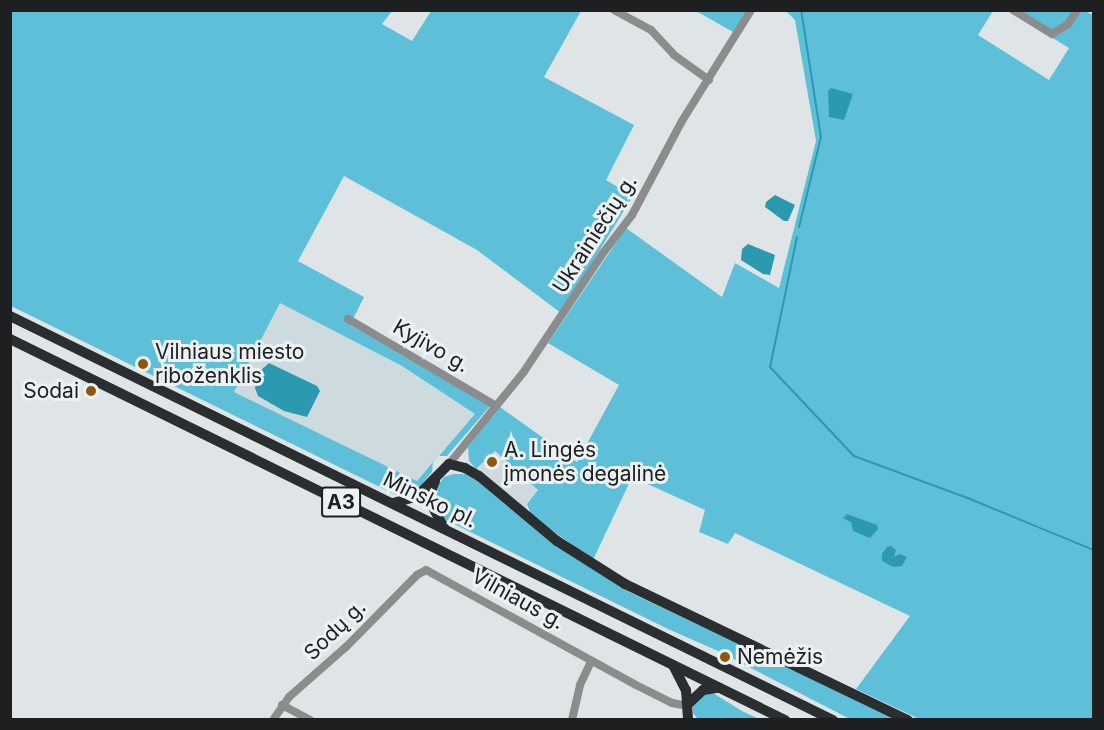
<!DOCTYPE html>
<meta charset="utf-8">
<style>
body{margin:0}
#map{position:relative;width:1104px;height:730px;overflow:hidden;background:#dfe5e6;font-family:Inter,sans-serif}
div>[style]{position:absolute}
.built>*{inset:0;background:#cddbdf}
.green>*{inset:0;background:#5ec0d8}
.water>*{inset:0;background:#2b99b0}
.stream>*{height:2px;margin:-1px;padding:0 1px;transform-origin:1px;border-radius:1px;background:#2b99b0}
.minor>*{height:8px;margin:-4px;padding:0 4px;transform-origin:4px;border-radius:4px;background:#8a8c8d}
.highway>*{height:10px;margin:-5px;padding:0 5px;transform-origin:5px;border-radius:5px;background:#2a2e30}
.dots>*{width:16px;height:16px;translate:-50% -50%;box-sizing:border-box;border:3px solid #ecf2f3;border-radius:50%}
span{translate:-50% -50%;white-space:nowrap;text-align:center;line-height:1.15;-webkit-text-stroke:6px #ecf2f3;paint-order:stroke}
.shield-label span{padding:2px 4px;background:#ecf2f3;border:2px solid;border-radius:4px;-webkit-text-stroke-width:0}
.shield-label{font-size:20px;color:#1d1f20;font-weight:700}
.street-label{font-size:21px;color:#1d1f20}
.poi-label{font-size:21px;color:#1d1f20}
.left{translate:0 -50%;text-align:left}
.right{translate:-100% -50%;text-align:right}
.frame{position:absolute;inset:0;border:12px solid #1d1f20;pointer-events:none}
</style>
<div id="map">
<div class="built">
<div style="clip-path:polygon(280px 303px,402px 366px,475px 414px,417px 481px,234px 392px)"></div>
<div style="clip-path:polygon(494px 451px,538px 490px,528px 502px,527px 510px,476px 469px)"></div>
</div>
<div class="green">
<div style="clip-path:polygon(10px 11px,392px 11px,382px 24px,412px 41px,431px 11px,581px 11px,544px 77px,634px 125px,606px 180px,633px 196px,561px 313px,477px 250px,344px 176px,298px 261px,364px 297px,350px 325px,490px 406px,447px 456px,439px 456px,475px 414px,402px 366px,280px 303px,234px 392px,417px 481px,433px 462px,432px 472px,413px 494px,396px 495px,11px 306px)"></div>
<div style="clip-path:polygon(696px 11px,746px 11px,733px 32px)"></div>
<div style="clip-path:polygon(786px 11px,993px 11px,978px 35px,1049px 80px,1069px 48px,1008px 11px,1085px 11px,1093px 15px,1093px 719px,919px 719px,856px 689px,910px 616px,735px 533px,728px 544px,699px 532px,705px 510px,632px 477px,593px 560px,531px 515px,527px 504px,538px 490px,495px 451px,476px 469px,469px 461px,468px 447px,500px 407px,577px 462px,619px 385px,548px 343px,626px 228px,722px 297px,735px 263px,779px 288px,816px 141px,795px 20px)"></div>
<div style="clip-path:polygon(453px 474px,466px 474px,476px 480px,553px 544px,629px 592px,896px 719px,850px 719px,718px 651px,668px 629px,446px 520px,435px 505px,435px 489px,444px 477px)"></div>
<div style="clip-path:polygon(713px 693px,742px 711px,759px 719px,698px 719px,693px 713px,693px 704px,699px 695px)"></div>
</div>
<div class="water">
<div style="clip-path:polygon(831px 88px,853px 94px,844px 120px,829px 117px,828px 91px)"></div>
<div style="clip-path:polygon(775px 195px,795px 205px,788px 221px,784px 221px,765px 207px,766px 202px)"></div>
<div style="clip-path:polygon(748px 244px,775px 255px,770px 275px,763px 274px,741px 260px,742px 249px)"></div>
<div style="clip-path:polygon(269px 363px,317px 386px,320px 391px,307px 417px,284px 411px,258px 396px,255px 388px,259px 372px)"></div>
<div style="clip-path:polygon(847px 514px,877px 525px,878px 529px,870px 538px,853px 531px,851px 522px,843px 518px)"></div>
<div style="clip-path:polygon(891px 546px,896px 550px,894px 557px,900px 554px,907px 557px,902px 566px,893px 567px,882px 561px,882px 554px,887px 547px)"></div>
</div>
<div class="stream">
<div style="left:799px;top:227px;width:93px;rotate:-76.3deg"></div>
<div style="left:821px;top:137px;width:129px;rotate:-98.9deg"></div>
<div style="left:797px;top:237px;width:133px;rotate:101.7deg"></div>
<div style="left:770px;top:367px;width:122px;rotate:46.7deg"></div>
<div style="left:854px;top:456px;width:124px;rotate:20.3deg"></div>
<div style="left:970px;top:499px;width:134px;rotate:22.4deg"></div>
</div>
<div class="minor">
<div style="left:614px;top:10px;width:42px;rotate:28.4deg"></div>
<div style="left:651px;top:30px;width:34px;rotate:47deg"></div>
<div style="left:674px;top:55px;width:43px;rotate:35.5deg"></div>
<div style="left:1013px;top:10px;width:46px;rotate:31.6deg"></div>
<div style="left:1052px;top:34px;width:19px;rotate:-32deg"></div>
<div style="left:1068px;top:24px;width:17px;rotate:-57deg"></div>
<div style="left:348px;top:319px;width:172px;rotate:30.4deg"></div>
<div style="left:449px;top:464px;width:117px;rotate:-50.9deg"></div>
<div style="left:523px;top:373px;width:144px;rotate:-56.3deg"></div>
<div style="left:603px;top:253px;width:48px;rotate:-52.7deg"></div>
<div style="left:632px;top:215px;width:106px;rotate:-62deg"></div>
<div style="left:682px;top:121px;width:131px;rotate:-58.1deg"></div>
<div style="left:282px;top:705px;width:32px;rotate:28deg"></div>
<div style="left:273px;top:720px;width:28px;rotate:-55deg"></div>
<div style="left:289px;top:697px;width:76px;rotate:-41.3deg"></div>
<div style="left:346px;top:647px;width:101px;rotate:-45.4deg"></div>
<div style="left:417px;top:575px;width:10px;rotate:-29deg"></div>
<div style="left:426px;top:570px;width:239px;rotate:28.7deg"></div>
<div style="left:636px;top:685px;width:40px;rotate:26.6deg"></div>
<div style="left:672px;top:703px;width:17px;rotate:10deg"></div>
<div style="left:572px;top:720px;width:36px;rotate:-77deg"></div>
<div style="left:580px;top:685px;width:26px;rotate:-65deg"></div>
</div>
<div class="highway">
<div style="left:10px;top:316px;width:917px;rotate:26.15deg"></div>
<div style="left:10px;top:339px;width:864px;rotate:26.18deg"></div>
<div style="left:435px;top:481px;width:13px;rotate:113deg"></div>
<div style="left:430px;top:493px;width:11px;rotate:85deg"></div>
<div style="left:431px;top:504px;width:26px;rotate:61deg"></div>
<div style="left:393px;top:503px;width:24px;rotate:-15deg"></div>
<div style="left:416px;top:497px;width:47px;rotate:-45deg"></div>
<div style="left:449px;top:464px;width:16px;rotate:14deg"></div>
<div style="left:465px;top:468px;width:16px;rotate:30deg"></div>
<div style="left:479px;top:476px;width:102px;rotate:39.8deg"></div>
<div style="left:557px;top:541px;width:80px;rotate:32.3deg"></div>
<div style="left:625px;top:584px;width:314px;rotate:25.7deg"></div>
<div style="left:673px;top:665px;width:28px;rotate:63deg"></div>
<div style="left:686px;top:690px;width:30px;rotate:86deg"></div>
<div style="left:689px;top:703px;width:19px;rotate:-43deg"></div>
<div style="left:703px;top:690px;width:15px;rotate:-8deg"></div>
</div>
<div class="dots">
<div style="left:143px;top:364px;background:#8f570e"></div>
<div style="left:91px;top:391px;background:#8f570e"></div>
<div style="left:492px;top:462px;background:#8f570e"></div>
<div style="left:725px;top:657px;background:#8f570e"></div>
</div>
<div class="shield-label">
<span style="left:341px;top:502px">A3</span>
</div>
<div class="street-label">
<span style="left:595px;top:234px;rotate:-57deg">Ukrainiečių g.</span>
<span style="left:431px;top:346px;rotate:30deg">Kyjivo g.</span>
<span style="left:430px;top:500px;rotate:26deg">Minsko pl.</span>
<span style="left:518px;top:599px;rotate:29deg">Vilniaus g.</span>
<span style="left:335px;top:630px;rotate:-44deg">Sodų g.</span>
</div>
<div class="poi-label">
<span class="left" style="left:155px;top:364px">Vilniaus miesto<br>riboženklis</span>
<span class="right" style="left:79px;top:391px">Sodai</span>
<span class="left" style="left:504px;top:462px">A. Lingės<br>įmonės degalinė</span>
<span class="left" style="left:737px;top:657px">Nemėžis</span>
</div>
<div class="frame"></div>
</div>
